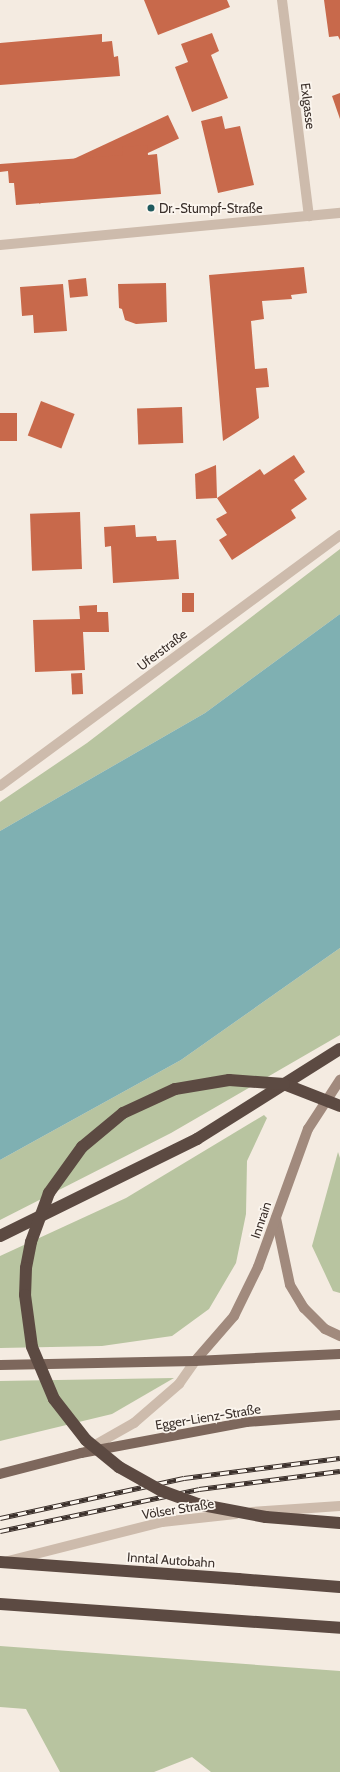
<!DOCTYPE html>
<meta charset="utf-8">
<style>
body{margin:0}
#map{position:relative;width:340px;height:1772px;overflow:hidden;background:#f4ebe1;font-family:Cabin,sans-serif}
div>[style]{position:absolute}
.green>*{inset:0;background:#b8c4a0}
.water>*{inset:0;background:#7fb0b2}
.building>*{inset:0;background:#c8694b;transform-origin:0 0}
.minor>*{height:10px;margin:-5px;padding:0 5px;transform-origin:5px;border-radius:5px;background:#cdbbac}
.secondary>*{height:10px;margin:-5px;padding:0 5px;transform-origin:5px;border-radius:5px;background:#a18a7d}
.primary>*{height:10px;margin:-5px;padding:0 5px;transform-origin:5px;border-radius:5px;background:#7d675c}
.motorway>*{height:12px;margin:-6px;padding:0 6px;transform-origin:6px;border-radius:6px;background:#5c4a42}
.rail>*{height:4.5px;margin-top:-2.25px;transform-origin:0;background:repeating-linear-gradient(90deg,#fbf5ee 0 9px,#3b302b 0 18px);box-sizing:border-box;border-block:1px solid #3b302b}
.motorway-bridge>*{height:12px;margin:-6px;padding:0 6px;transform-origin:6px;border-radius:6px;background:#5c4a42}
.dots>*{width:11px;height:11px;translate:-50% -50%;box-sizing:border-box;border:2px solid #fbf5ee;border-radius:50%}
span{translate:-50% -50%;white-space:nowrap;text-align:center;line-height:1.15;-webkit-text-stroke:3.5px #fbf5ee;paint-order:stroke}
.street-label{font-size:13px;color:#3b302b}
.poi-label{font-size:13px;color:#3b302b}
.left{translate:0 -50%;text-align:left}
</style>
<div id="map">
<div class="green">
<div style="clip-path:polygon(340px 549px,340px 614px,205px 713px,0 831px,0 802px,87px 743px)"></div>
<div style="clip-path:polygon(340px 948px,340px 1035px,171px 1133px,0 1220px,0 1160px,181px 1060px)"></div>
<div style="clip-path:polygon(264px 1115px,267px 1118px,247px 1161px,246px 1214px,236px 1263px,209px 1309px,172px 1336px,102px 1346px,0 1348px,0 1256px,126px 1198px)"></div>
<div style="clip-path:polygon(338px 1152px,340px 1158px,340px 1293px,333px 1291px,312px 1246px)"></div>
<div style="clip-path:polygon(174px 1378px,112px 1414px,0 1441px,0 1381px)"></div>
<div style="clip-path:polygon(0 1646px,340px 1671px,340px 1772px,211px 1772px,192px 1757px,154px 1772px,60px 1772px,26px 1709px,0 1707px)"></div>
</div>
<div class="water">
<div style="clip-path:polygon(340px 614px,340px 948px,181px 1060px,0 1160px,0 831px,205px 713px)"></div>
</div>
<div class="building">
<div style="clip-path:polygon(144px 0,227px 0,230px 7px,158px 35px)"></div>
<div style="clip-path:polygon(324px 0,340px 0,340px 40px,338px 36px,329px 37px)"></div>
<div style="clip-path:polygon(212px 33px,219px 51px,211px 55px,228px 98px,192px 112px,175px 67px,188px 62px,181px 44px)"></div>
<div style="clip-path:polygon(102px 34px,102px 42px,112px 41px,114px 57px,118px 56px,120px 76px,0 85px,0 43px)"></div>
<div style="clip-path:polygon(340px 93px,340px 119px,332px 96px)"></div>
<div style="left:168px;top:115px;width:26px;height:154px;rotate:65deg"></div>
<div style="clip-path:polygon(222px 116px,225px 129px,240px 126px,254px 185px,218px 193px,201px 121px)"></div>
<div style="clip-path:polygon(147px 145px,148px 155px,157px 154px,161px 194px,16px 205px,14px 183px,9px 183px,8px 171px,0 172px,0 164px,123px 155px,122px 147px)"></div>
<div style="clip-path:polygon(304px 267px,307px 293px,291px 295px,292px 299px,262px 301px,264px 319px,251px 321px,255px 369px,267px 368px,269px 387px,256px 388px,259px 418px,223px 441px,209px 275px)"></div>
<div style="left:86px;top:278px;width:18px;height:18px;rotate:84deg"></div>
<div style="clip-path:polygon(166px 283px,167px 322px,136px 324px,125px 320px,122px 309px,119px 308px,118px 284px)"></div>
<div style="clip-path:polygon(63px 284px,67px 331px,34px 333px,33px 315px,22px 316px,20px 287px)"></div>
<div style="left:41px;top:401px;width:36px;height:37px;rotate:21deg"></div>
<div style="left:182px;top:407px;width:36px;height:45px;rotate:88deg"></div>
<div style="left:0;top:413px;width:17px;height:28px"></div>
<div style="clip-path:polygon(294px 455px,305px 472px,294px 480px,307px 499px,291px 510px,296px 518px,232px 560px,219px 540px,227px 535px,216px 519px,227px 513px,217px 498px,260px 469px,264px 475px)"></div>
<div style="clip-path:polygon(216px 465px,217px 498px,196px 499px,195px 474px)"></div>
<div style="left:80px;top:512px;width:57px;height:50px;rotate:88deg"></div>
<div style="clip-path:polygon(135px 525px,136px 537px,156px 536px,157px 541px,176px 540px,179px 579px,113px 583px,111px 546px,105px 547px,104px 527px)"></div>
<div style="left:182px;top:593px;width:12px;height:19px"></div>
<div style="clip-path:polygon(97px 605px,97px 612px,108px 612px,109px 632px,83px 632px,85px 670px,35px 672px,33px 620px,80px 619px,79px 606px)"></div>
<div style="left:82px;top:673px;width:21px;height:11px;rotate:87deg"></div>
</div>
<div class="minor">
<div style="left:282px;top:0;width:218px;rotate:82.9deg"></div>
<div style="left:0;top:245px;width:342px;rotate:-5.4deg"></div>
<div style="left:0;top:786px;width:423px;rotate:-36.4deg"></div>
<div style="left:88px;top:1449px;width:53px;rotate:-29.5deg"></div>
<div style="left:134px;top:1423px;width:60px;rotate:-40.9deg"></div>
<div style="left:179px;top:1384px;width:28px;rotate:-55deg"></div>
<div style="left:252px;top:1512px;width:88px;rotate:-3.9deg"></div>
<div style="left:8px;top:1561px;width:159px;rotate:-14.2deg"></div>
<div style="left:162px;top:1522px;width:74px;rotate:-6.2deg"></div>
</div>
<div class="secondary">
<div style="left:276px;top:1218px;width:68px;rotate:78.2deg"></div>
<div style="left:290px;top:1285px;width:27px;rotate:59deg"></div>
<div style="left:304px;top:1308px;width:30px;rotate:45deg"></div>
<div style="left:325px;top:1329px;width:17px;rotate:25deg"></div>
<div style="left:195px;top:1361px;width:60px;rotate:-49.1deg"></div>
<div style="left:234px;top:1316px;width:55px;rotate:-63.9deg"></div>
<div style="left:258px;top:1267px;width:147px;rotate:-70.1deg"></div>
<div style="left:308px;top:1129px;width:59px;rotate:-56.9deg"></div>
</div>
<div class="primary">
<div style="left:0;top:1365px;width:195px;rotate:-1.2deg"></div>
<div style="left:195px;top:1361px;width:145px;rotate:-2.8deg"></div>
<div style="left:0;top:1474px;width:84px;rotate:-14.5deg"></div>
<div style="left:81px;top:1453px;width:168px;rotate:-10.6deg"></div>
<div style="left:246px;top:1422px;width:94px;rotate:-4.3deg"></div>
</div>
<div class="motorway">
<div style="left:0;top:1236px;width:220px;rotate:-26.2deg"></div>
<div style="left:197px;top:1139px;width:169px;rotate:-32.2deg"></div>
<div style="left:238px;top:1579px;width:102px;rotate:4.5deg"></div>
<div style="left:0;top:1604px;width:341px;rotate:4deg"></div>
</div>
<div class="rail">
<div style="left:0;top:1518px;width:188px;rotate:-12.3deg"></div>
<div style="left:184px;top:1478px;width:157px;rotate:-7.3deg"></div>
<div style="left:0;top:1531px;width:203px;rotate:-11.9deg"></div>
<div style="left:199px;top:1489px;width:142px;rotate:-7.3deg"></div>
</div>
<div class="motorway-bridge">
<div style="left:340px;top:1106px;width:60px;rotate:-158.6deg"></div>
<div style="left:284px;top:1084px;width:55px;rotate:-175.8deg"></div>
<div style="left:229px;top:1080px;width:55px;rotate:170.5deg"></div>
<div style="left:175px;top:1089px;width:57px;rotate:155.2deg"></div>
<div style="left:123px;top:1113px;width:53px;rotate:140.3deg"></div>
<div style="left:82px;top:1147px;width:57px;rotate:125.7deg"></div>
<div style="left:49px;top:1193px;width:52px;rotate:110.2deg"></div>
<div style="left:31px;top:1242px;width:26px;rotate:101deg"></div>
<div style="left:26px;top:1268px;width:27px;rotate:92deg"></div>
<div style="left:25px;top:1295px;width:52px;rotate:82.3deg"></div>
<div style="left:32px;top:1347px;width:56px;rotate:67.1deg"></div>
<div style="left:54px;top:1399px;width:52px;rotate:52deg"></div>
<div style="left:86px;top:1440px;width:43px;rotate:39.3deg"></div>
<div style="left:119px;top:1467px;width:49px;rotate:29.2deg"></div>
<div style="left:162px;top:1491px;width:37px;rotate:20deg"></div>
<div style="left:197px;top:1504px;width:70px;rotate:10.7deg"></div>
<div style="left:266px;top:1517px;width:74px;rotate:4.6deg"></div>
<div style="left:0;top:1562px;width:239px;rotate:4.1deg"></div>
</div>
<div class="dots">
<div style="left:151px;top:208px;background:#1f5a5e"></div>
</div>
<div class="street-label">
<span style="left:308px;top:106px;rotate:83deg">Exlgasse</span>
<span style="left:162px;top:650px;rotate:-37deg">Uferstraße</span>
<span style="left:261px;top:1220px;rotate:-71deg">Innrain</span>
<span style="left:208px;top:1417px;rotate:-9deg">Egger-Lienz-Straße</span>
<span style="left:178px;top:1509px;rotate:-9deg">Völser Straße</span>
<span style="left:171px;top:1560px;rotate:4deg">Inntal Autobahn</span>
</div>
<div class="poi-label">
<span class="left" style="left:159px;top:208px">Dr.-Stumpf-Straße</span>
</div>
</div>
